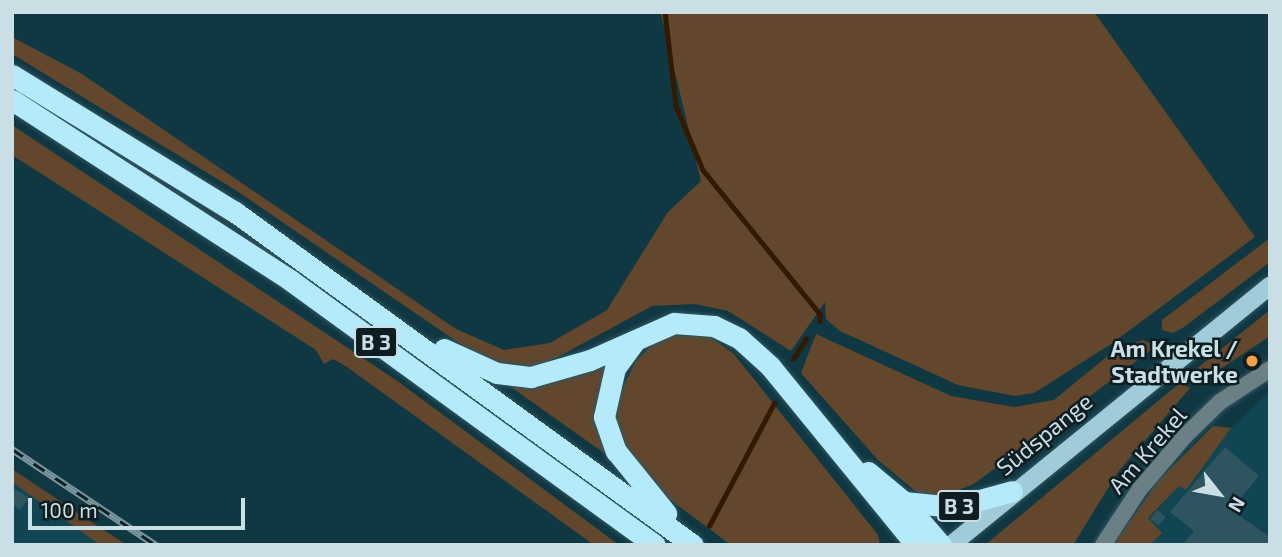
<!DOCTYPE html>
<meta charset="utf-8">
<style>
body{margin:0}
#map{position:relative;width:1282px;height:557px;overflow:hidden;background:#103843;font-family:"Exo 2",sans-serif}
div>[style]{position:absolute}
.built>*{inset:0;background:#114552}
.green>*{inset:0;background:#63472c}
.stream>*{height:4.5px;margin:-2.25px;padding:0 2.25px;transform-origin:2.25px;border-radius:2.25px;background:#331900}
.building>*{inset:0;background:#2e545f;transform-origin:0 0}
.roads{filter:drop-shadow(0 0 2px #315660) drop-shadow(0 0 2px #315660)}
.minor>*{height:16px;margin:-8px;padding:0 8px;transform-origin:8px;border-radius:8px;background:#6a7f86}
.major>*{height:18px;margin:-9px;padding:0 9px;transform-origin:9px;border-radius:9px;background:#a0ccd9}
.highway>*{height:21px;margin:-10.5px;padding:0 10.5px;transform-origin:10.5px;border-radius:10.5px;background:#b5eafa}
.rail>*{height:7px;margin-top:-3.5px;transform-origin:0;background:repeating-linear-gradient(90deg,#0d1d22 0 13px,#78949d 0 26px);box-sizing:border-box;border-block:2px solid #78949d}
.dots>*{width:19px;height:19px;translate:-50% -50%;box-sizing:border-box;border:4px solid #0d1d22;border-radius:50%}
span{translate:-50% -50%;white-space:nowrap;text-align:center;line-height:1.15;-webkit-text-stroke:5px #0d1d22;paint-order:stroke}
.shield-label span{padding:2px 5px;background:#0d1d22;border:2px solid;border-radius:5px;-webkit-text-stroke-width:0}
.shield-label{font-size:21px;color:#cadee5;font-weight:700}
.poi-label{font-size:23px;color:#cadee5;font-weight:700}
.right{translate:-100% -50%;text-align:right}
.street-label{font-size:23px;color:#cadee5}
.frame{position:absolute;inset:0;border:14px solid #cadee5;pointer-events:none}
.north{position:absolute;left:1184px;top:459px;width:70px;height:70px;-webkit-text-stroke:5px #0d1d22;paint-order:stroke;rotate:121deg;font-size:19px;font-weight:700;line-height:28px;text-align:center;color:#cadee5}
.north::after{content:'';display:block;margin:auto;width:24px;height:32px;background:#cadee5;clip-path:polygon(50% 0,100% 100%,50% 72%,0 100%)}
.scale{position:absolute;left:28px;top:498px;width:217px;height:32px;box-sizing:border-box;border:4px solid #cadee5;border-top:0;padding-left:9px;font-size:21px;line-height:24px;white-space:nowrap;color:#cadee5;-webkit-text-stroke:5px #0d1d22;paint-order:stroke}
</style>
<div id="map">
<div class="built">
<div style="clip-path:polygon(1270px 391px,1270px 545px,1150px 545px,1161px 533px,1148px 519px,1179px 486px,1186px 490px,1231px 428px)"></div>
<div style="clip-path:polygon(12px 482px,100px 545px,12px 545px)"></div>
</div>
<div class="green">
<div style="clip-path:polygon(696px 12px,1094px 12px,1255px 237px,1111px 344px,1034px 393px,1015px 396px,958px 385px,840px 331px,826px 319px,825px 302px,791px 351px,728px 311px,695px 304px,652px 306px,558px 357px,535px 367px,509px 368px,475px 354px,237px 191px,12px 54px,12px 37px,82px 74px,456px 329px,504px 350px,550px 343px,607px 310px,668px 212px,701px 181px,661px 14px)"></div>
<div style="clip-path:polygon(12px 125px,396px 380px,619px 545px,594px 545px,347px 367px,333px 359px,324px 364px,316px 350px,12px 155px)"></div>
<div style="clip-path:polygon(1270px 238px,1270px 262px,1184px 327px,1173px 333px,1162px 330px,1162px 320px)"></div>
<div style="clip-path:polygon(1270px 310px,1270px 336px,1204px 380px,1195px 370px)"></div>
<div style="clip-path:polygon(816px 334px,951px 396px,1014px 407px,1054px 400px,1115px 350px,1143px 340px,1156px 346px,974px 484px,945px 495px,920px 495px,878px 460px,801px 373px)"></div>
<div style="clip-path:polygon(672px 335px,709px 336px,734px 354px,878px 535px,880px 545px,731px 545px,669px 499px,626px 448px,616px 430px,615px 405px,635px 362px,656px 341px)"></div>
<div style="clip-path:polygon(617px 352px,607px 381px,614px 460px,508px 385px,551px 383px)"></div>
<div style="clip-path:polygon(1181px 382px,1190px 388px,1118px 472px,1073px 545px,985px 545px)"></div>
<div style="clip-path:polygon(1213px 426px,1231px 428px,1186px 490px,1179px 486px,1148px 518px,1162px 533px,1150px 545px,1113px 545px,1159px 480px)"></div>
<div style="clip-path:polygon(12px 469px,96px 525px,127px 545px,100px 545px,12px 482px)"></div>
</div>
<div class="stream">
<div style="left:665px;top:12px;width:95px;rotate:83.3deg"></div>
<div style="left:676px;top:106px;width:69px;rotate:67.1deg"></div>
<div style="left:703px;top:170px;width:186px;rotate:50.9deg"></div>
<div style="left:820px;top:314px;width:7px;rotate:90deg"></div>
<div style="left:793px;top:359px;width:24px;rotate:-57deg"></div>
<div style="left:709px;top:526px;width:139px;rotate:-62.1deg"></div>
</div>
<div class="building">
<div style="clip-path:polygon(1225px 447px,1259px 476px,1231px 510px,1270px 537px,1270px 545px,1182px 545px,1194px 531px,1170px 512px)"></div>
<div style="clip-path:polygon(12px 487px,29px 498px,20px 510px,12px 504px)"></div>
<div style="left:1157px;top:510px;width:11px;height:11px;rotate:38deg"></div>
</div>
<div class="roads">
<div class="minor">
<div style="left:1103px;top:545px;width:66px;rotate:-56.8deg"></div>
<div style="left:1139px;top:490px;width:71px;rotate:-49.6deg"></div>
<div style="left:1185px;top:436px;width:49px;rotate:-44.2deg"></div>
<div style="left:1220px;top:402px;width:60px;rotate:-33.4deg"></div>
</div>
<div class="major">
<div style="left:951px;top:545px;width:411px;rotate:-39.1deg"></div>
</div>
<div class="highway">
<div style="left:12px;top:75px;width:262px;rotate:31.6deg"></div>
<div style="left:235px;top:212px;width:566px;rotate:36.02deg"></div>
<div style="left:12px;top:100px;width:331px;rotate:32.9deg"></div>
<div style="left:290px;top:280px;width:451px;rotate:36deg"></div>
<div style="left:634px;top:342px;width:32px;rotate:126deg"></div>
<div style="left:615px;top:368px;width:50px;rotate:102.7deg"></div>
<div style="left:604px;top:417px;width:36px;rotate:71deg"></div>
<div style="left:616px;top:451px;width:80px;rotate:51.1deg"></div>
<div style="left:444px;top:349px;width:58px;rotate:24.4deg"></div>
<div style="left:497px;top:373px;width:34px;rotate:7deg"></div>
<div style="left:531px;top:377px;width:61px;rotate:-16.1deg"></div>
<div style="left:590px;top:360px;width:92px;rotate:-23.8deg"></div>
<div style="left:674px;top:323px;width:40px;rotate:4.3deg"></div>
<div style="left:714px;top:326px;width:28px;rotate:26deg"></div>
<div style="left:739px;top:338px;width:42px;rotate:42.1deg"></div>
<div style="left:770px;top:366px;width:231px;rotate:50.8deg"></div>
<div style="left:868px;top:472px;width:47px;rotate:39.8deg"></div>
<div style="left:904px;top:502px;width:57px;rotate:49.3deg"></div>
<div style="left:904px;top:502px;width:50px;rotate:5.7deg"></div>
<div style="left:954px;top:507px;width:60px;rotate:-15.4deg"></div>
</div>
</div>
<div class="rail">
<div style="left:12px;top:449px;width:173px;rotate:33.7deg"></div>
</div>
<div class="dots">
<div style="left:1252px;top:361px;background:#f7a148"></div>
</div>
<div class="shield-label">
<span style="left:376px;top:342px">B 3</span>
<span style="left:959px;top:506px">B 3</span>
</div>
<div class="poi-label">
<span class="right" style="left:1238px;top:361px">Am Krekel /<br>Stadtwerke</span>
</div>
<div class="street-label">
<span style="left:1044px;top:434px;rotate:-39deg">Südspange</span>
<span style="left:1147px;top:450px;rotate:-49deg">Am Krekel</span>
</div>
<div class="frame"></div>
<div class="north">N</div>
<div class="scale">100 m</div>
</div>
